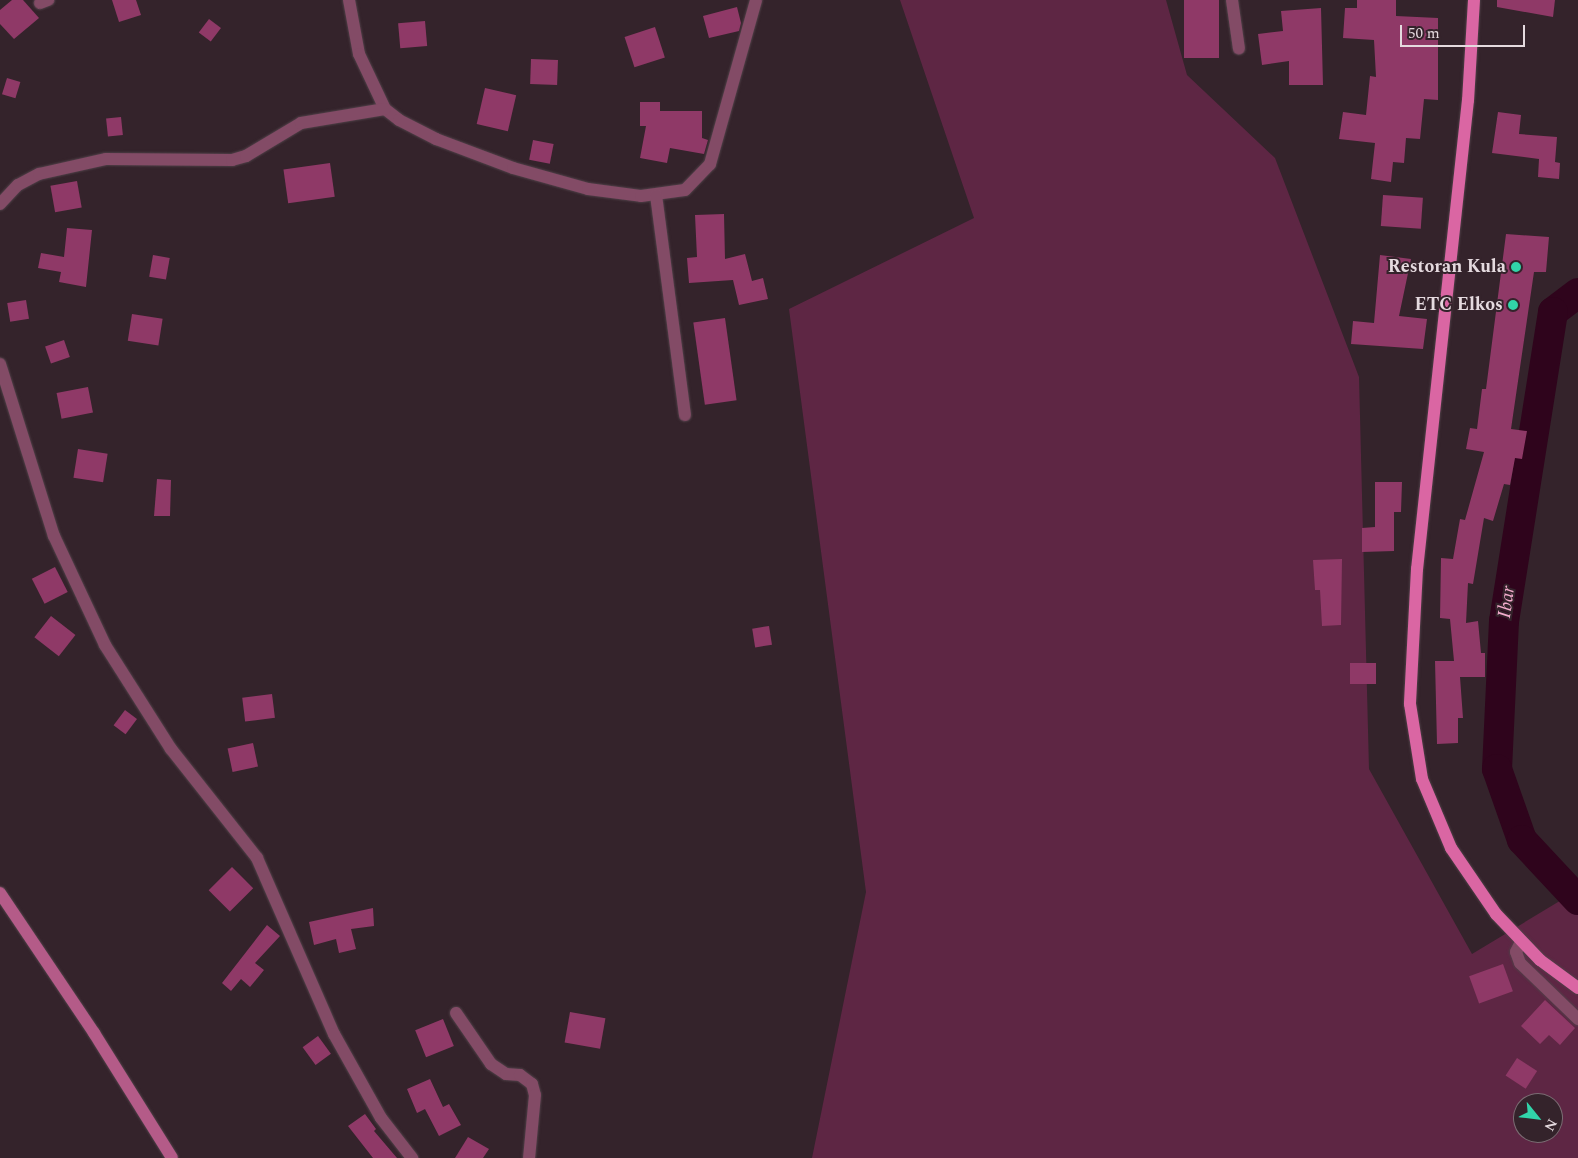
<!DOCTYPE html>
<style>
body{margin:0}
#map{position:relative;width:1578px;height:1158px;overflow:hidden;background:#34232b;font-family:Spectral,serif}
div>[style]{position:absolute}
.green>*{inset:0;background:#5e2644}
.river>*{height:30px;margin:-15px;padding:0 15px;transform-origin:15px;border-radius:15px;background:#2f041c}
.building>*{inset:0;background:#8f3967;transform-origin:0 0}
.roads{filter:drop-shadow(0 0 1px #504048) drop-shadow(0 0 1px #504048)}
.street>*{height:12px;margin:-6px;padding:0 6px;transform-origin:6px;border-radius:6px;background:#834b66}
.secondary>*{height:12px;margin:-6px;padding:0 6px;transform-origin:6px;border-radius:6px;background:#b45b88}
.primary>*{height:12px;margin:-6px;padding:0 6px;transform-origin:6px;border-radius:6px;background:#da66a3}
.dots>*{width:14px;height:14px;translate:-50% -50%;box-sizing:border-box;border:2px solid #34232b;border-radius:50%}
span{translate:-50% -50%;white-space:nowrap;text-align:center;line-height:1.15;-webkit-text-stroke:4px #34232b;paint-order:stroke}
.poi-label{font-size:18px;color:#e5dadf;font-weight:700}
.right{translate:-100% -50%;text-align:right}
.water-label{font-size:19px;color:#f4accd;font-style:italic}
.north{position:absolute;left:1513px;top:1093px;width:50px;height:50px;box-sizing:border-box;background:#34232b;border:1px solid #7b6c73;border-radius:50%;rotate:119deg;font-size:14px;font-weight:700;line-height:20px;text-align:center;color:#e5dadf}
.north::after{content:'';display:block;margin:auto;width:18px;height:22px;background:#31d4a9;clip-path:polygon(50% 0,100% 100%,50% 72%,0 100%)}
.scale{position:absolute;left:1400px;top:25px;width:125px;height:22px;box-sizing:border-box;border:2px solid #e5dadf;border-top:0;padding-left:6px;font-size:15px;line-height:18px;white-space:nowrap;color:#e5dadf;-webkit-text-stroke:4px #34232b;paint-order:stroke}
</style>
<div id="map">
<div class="green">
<div style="clip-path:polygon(evenodd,900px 0,1166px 0,1187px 75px,1275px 158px,1359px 377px,1369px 769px,1472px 954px,1578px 890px,1578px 1158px,812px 1158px,866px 892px,789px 309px,974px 218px,900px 0,1523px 1103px,1553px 1103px,1553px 1133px,1523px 1133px,1523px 1103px)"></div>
</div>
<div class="river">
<div style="left:1578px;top:293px;width:31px;rotate:143deg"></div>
<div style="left:1553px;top:312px;width:313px;rotate:99deg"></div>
<div style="left:1504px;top:621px;width:148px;rotate:92.7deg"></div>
<div style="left:1497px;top:769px;width:75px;rotate:70.6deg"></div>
<div style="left:1522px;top:840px;width:82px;rotate:47deg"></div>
</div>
<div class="building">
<div style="clip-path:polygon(12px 0,23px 0,39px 18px,14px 39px,0 24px,0 10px)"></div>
<div style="clip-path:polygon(112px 0,136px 0,141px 15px,119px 22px)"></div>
<div style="left:1184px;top:0;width:35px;height:58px"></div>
<div style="clip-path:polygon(1357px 0,1396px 0,1396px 16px,1438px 18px,1438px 100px,1424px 99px,1420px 139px,1406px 138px,1404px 163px,1393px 162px,1391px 182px,1371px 179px,1375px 143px,1339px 139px,1343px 112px,1366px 115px,1370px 76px,1376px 77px,1374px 40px,1343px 38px,1345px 8px,1357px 8px)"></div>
<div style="clip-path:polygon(1497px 0,1555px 0,1553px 17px,1497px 7px)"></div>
<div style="clip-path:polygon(737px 7px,741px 23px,739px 31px,709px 38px,703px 16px)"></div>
<div style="clip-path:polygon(1321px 8px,1323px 85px,1289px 85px,1289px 61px,1262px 65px,1258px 34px,1283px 31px,1281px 11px)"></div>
<div style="left:209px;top:19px;width:15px;height:17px;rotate:37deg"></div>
<div style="left:425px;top:21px;width:25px;height:27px;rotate:85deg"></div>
<div style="left:655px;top:27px;width:32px;height:32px;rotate:72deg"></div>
<div style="left:531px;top:59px;width:27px;height:25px;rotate:2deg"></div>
<div style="left:7px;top:78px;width:14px;height:17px;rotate:17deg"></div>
<div style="left:485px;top:88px;width:32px;height:37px;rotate:13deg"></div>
<div style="clip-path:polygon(640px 102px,660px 102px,660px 111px,702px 111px,702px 138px,708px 140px,704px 154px,670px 148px,667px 163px,640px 158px,646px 126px,640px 126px)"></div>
<div style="clip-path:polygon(1498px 112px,1521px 115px,1519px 134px,1557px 137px,1555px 162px,1560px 163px,1559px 179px,1538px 177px,1539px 159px,1492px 153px)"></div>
<div style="left:121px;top:117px;width:18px;height:15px;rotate:84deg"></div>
<div style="left:533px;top:140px;width:21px;height:20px;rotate:11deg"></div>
<div style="left:330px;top:163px;width:34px;height:47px;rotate:82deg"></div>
<div style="left:77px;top:181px;width:27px;height:27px;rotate:80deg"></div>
<div style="left:1383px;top:195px;width:40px;height:31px;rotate:4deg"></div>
<div style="clip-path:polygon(724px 214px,725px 259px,745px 254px,752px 281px,763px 278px,768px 299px,739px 305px,733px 280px,689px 283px,687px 258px,697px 257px,695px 215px)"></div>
<div style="clip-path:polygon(67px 228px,92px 230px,86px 287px,59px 282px,61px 272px,38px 268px,41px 253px,64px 257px)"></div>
<div style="clip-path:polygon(1506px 234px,1549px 237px,1546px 272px,1534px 272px,1511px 429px,1527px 431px,1522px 459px,1515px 458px,1510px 485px,1504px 484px,1493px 521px,1484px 518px,1473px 584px,1468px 583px,1466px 623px,1478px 621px,1481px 653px,1485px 653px,1485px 677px,1460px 677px,1463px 718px,1458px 718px,1458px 743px,1437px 744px,1435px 661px,1454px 661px,1450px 619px,1440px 618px,1441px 558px,1453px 559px,1460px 519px,1465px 520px,1484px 452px,1466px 449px,1470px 428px,1477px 429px,1482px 389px,1486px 389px)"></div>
<div style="left:153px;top:255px;width:17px;height:22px;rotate:10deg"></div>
<div style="clip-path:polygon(1380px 255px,1411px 259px,1399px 316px,1427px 319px,1423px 349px,1351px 344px,1353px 321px,1374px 323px)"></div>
<div style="left:26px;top:300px;width:19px;height:19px;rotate:81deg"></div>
<div style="left:132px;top:314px;width:31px;height:27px;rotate:9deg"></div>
<div style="left:725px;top:318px;width:83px;height:32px;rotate:82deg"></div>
<div style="left:64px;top:340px;width:18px;height:20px;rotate:71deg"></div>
<div style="left:88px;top:387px;width:26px;height:32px;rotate:79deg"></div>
<div style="left:78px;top:449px;width:30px;height:29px;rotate:9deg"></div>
<div style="clip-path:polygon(157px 479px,171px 480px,170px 516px,154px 516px)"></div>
<div style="clip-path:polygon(1375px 482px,1402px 482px,1401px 512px,1394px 512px,1394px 551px,1362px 552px,1362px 528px,1375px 527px)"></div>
<div style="clip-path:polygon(1342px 559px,1341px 625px,1322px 626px,1320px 590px,1315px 590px,1313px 560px)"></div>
<div style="left:55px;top:567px;width:28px;height:26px;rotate:63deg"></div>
<div style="left:51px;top:616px;width:31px;height:27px;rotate:38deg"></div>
<div style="left:769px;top:626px;width:19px;height:17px;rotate:81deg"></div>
<div style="left:1350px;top:663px;width:26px;height:21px"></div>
<div style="left:272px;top:694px;width:24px;height:30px;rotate:83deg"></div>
<div style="left:125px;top:710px;width:15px;height:19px;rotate:37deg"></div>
<div style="left:253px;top:743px;width:24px;height:26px;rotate:78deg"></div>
<div style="left:232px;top:867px;width:30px;height:33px;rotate:45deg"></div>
<div style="clip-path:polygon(373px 908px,374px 926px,351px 929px,356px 949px,339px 953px,336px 939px,314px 945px,309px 922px)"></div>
<div style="clip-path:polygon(267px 925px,280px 936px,255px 963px,264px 970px,250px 987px,241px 979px,231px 991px,222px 983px)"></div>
<div style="left:1503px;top:964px;width:29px;height:36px;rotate:70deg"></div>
<div style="clip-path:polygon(1545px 1000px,1575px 1028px,1560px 1045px,1549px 1035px,1540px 1044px,1521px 1026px)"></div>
<div style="left:570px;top:1012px;width:36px;height:31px;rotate:10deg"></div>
<div style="left:443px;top:1019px;width:29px;height:30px;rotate:68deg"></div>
<div style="left:318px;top:1036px;width:22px;height:19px;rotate:54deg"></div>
<div style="left:1517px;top:1058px;width:24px;height:21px;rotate:33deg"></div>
<div style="clip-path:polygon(430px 1079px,443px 1107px,449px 1104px,461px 1125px,439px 1136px,425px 1109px,417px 1113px,407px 1089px)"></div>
<div style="clip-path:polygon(365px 1114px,376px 1129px,374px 1131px,397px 1158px,373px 1158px,348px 1126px)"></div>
<div style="clip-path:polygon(468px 1137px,489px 1149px,483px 1158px,455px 1158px)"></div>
</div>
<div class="roads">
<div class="street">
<div style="left:349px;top:0;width:55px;rotate:79.5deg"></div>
<div style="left:359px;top:54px;width:61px;rotate:64.7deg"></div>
<div style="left:385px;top:109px;width:18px;rotate:38deg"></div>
<div style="left:399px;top:120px;width:42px;rotate:27.2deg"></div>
<div style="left:436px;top:139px;width:82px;rotate:20.6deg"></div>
<div style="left:513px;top:168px;width:78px;rotate:15.6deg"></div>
<div style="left:588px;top:189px;width:53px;rotate:7.5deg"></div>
<div style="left:641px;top:196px;width:44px;rotate:-7.8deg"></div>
<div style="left:685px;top:190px;width:36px;rotate:-46deg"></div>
<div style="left:710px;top:164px;width:170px;rotate:-74.3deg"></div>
<div style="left:1232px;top:0;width:49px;rotate:81.9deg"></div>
<div style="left:40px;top:3px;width:9px;rotate:-21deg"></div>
<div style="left:656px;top:195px;width:222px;rotate:82.5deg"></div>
<div style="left:0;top:204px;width:26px;rotate:-47deg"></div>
<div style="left:18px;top:185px;width:24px;rotate:-28deg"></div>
<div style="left:39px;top:174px;width:69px;rotate:-12.6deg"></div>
<div style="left:106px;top:159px;width:126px;rotate:0.5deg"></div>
<div style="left:232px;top:160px;width:15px;rotate:-16deg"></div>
<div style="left:246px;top:156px;width:64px;rotate:-31deg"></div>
<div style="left:301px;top:123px;width:85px;rotate:-9.5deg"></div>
<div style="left:0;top:364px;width:180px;rotate:72.6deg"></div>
<div style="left:54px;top:536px;width:120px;rotate:64.9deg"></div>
<div style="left:105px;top:645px;width:123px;rotate:57.6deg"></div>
<div style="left:171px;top:749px;width:139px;rotate:51.7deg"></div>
<div style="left:257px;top:858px;width:192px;rotate:66.4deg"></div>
<div style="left:334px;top:1034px;width:96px;rotate:60.8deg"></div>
<div style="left:381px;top:1118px;width:51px;rotate:52.2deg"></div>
<div style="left:1521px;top:942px;width:11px;rotate:117deg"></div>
<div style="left:1516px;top:952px;width:12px;rotate:70deg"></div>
<div style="left:1520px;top:963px;width:81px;rotate:44deg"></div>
<div style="left:456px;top:1013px;width:62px;rotate:55.5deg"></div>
<div style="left:491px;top:1064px;width:18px;rotate:34deg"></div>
<div style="left:506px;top:1074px;width:14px;rotate:4deg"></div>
<div style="left:520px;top:1075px;width:15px;rotate:37deg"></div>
<div style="left:532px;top:1084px;width:11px;rotate:75deg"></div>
<div style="left:535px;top:1095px;width:63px;rotate:95.4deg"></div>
</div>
<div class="secondary">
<div style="left:0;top:893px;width:169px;rotate:56.1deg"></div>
<div style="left:94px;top:1033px;width:147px;rotate:58deg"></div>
</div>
<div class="primary">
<div style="left:1474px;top:0;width:100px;rotate:93.4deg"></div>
<div style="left:1468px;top:100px;width:472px;rotate:96.2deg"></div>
<div style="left:1417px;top:569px;width:135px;rotate:93deg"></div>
<div style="left:1410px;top:704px;width:76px;rotate:80.9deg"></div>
<div style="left:1422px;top:779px;width:75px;rotate:67.2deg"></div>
<div style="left:1451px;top:848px;width:80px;rotate:55.7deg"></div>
<div style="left:1496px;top:914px;width:64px;rotate:46.3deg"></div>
<div style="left:1540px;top:960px;width:47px;rotate:36.4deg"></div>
</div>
</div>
<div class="dots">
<div style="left:1516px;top:267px;background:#31d4a9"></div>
<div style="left:1513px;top:305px;background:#31d4a9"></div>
</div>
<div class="poi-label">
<span class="right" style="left:1506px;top:267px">Restoran Kula</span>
<span class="right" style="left:1503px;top:305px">ETC Elkos</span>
</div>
<div class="water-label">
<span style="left:1507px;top:602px;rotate:-82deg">Ibar</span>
</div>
<div class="north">N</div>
<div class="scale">50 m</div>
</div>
